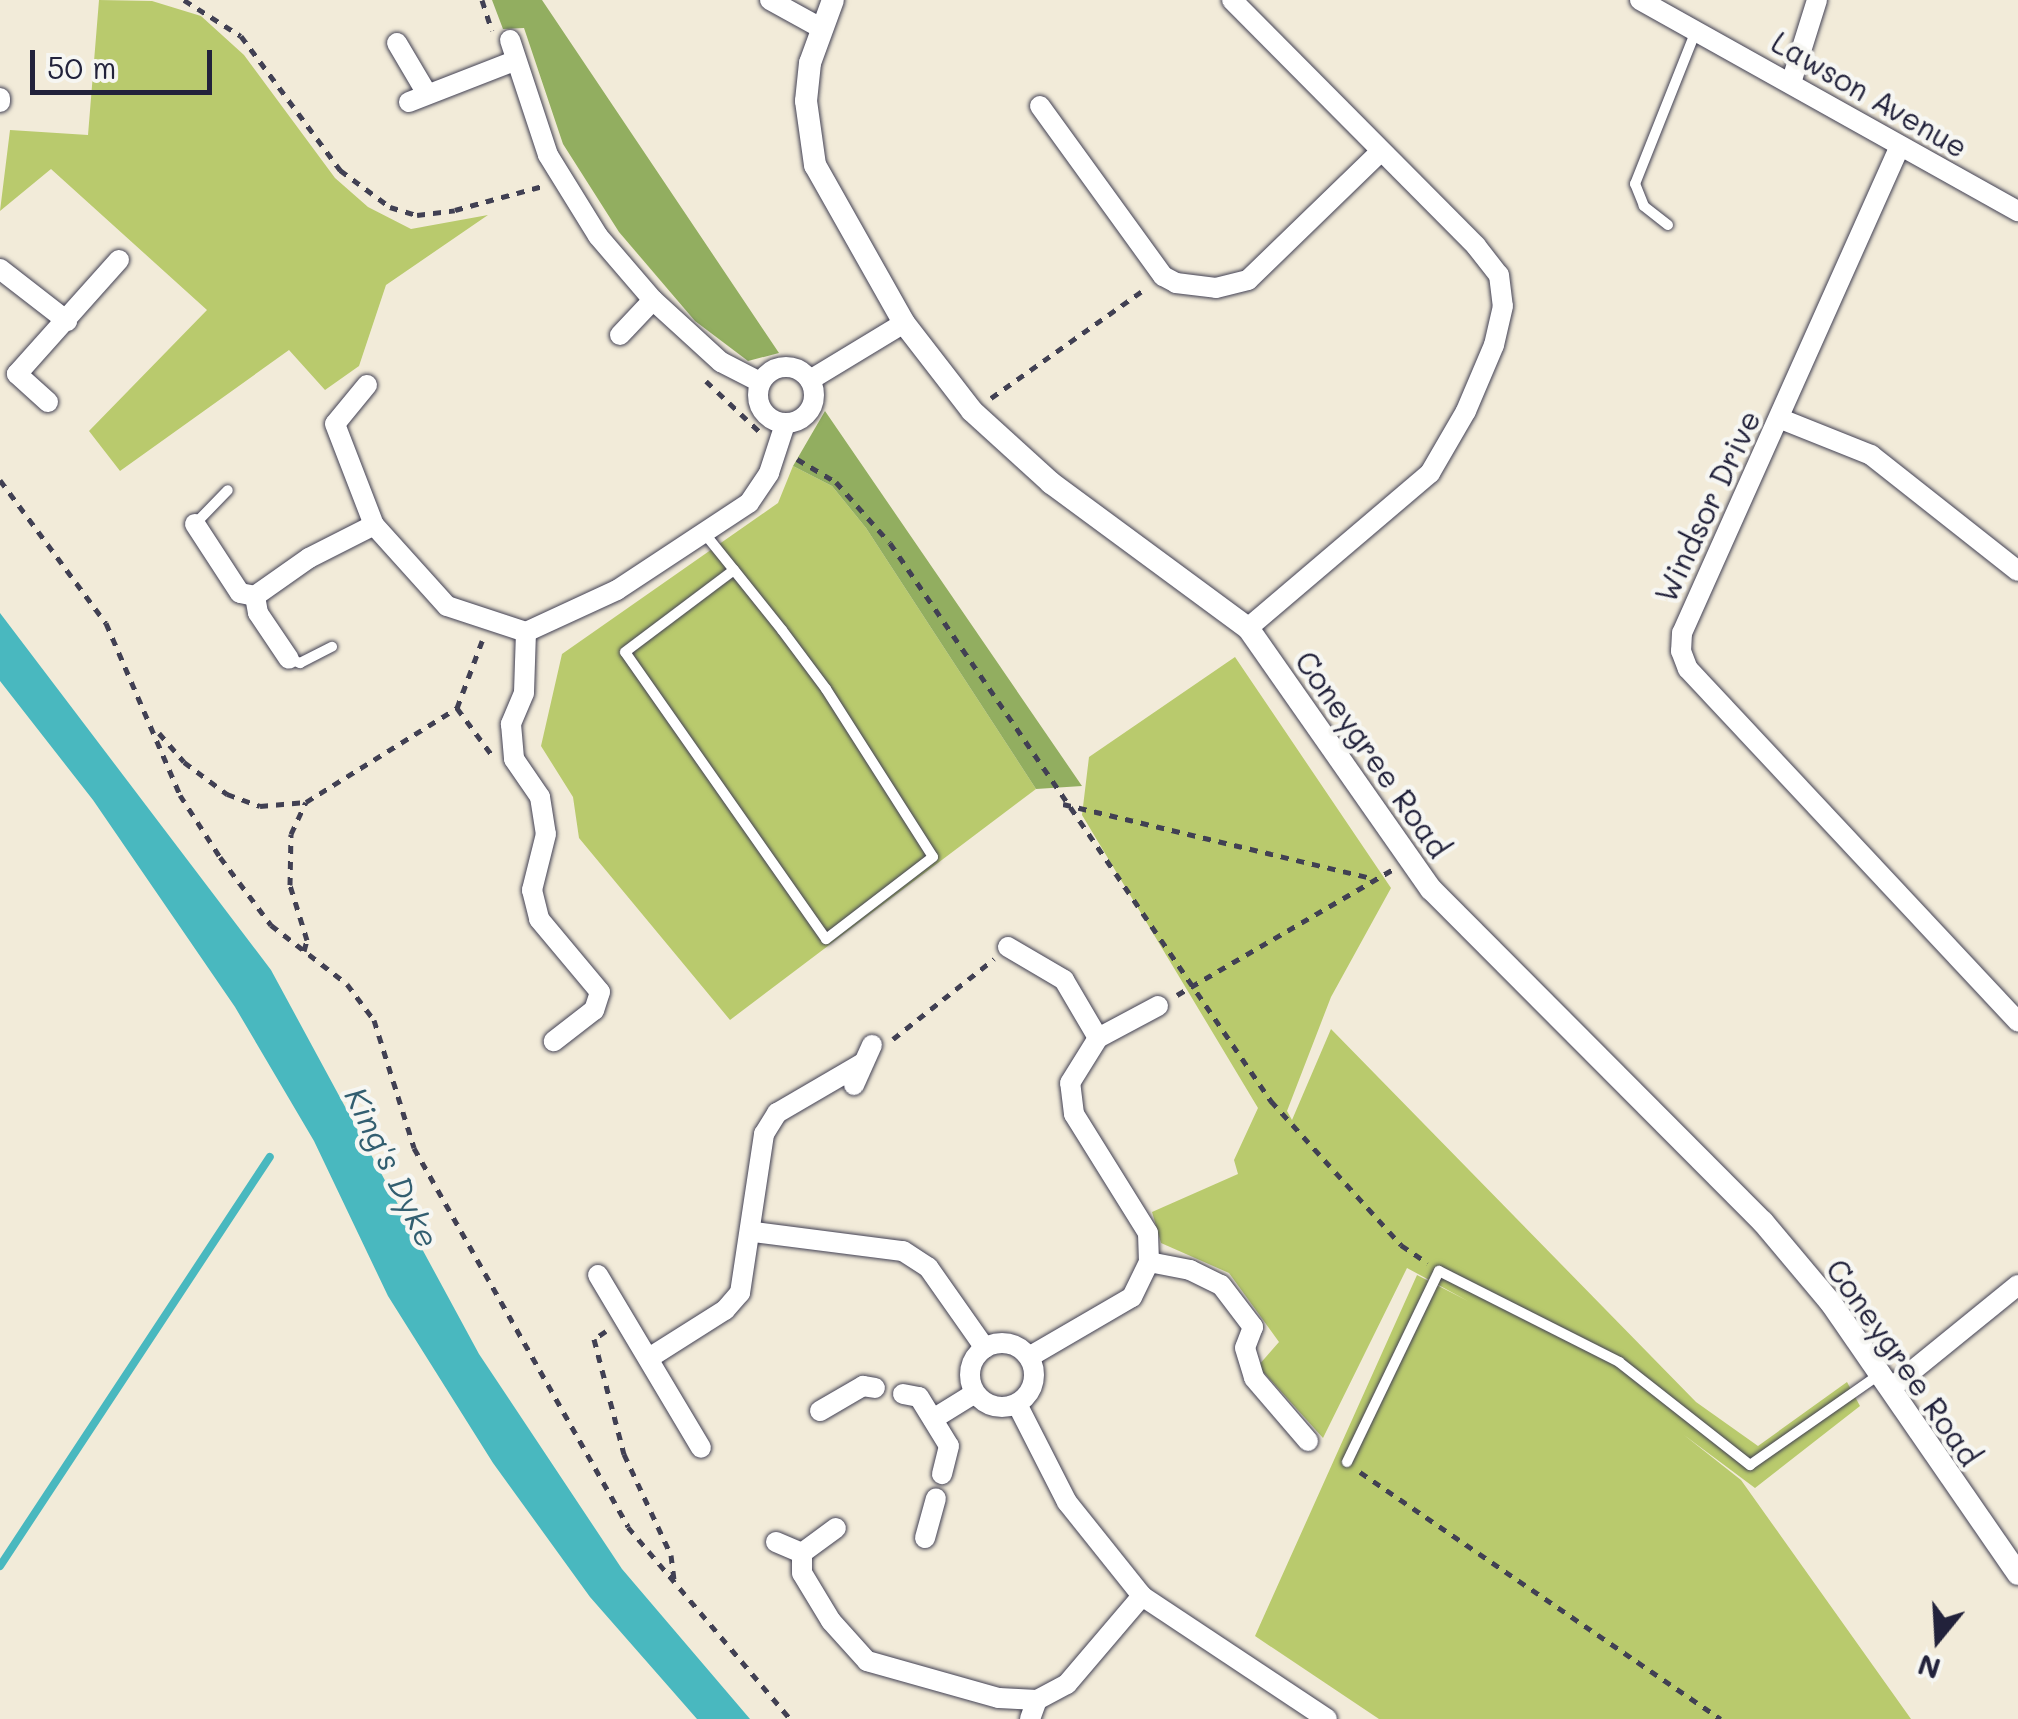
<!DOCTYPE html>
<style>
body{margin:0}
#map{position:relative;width:2018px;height:1719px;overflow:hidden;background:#f2ebd9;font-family:Mali,sans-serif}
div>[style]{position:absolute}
.green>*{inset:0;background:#b9ca6d}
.forest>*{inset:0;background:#92ae60}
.water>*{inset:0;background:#49b8bf}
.stream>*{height:8px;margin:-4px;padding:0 4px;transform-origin:4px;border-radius:4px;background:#49b8bf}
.path>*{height:5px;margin-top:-2.5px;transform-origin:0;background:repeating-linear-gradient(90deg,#414053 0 8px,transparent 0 16px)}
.roads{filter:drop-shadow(0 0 2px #414053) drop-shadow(0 0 2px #414053)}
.service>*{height:10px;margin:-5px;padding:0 5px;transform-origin:5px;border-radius:5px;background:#fff}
.minor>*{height:20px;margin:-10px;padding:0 10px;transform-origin:10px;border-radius:10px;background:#fff}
.minor>.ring{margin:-10px;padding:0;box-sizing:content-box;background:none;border:20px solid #fff;border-radius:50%}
.tertiary>*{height:22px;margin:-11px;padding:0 11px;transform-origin:11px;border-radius:11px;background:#fff}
span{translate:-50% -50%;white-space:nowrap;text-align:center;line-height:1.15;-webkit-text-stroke:9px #f6f6f2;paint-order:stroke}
.street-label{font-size:30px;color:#22223b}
.water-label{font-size:32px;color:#325e70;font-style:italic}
.north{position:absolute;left:1888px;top:1589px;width:100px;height:100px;-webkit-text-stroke:8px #f6f6f2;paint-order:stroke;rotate:198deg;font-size:28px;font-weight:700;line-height:40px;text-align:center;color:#22223b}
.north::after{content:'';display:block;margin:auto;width:35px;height:45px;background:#22223b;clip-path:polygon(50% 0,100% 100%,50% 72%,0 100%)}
.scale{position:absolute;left:30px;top:50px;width:182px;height:45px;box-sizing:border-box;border:5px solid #22223b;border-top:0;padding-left:12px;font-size:30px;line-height:35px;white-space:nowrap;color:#22223b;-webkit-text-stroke:8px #f6f6f2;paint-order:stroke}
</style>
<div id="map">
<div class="green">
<div style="clip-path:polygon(99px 0,152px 1px,201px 16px,244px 55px,335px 178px,368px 207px,411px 229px,488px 215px,386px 285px,359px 366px,325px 390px,289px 350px,120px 471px,89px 431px,207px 310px,51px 169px,0 211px,10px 130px,88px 135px)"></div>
<div style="clip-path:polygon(793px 466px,832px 486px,866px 528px,1036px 789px,730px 1020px,579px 838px,573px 797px,541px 746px,562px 654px,778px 503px)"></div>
<div style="clip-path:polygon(1235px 657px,1391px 888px,1331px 997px,1287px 1111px,1292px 1120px,1331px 1029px,1696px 1402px,1758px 1446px,1847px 1382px,1860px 1406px,1755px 1488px,1684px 1435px,1741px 1480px,1911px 1719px,1379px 1719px,1255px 1636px,1417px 1275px,1468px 1301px,1407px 1268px,1323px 1438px,1258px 1366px,1279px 1342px,1229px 1273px,1161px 1243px,1152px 1212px,1238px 1174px,1234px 1160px,1258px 1108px,1082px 815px,1089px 757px)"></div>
</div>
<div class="forest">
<div style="clip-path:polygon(492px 0,542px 0,779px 353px,748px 361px,695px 321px,619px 232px,563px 144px,524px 28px,503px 29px)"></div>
<div style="clip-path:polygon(825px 411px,1082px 786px,1036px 789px,866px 528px,832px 486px,793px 466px)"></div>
</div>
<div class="water">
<div style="clip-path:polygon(0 613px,271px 970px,479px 1354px,622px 1569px,750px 1719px,697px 1719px,590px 1597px,493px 1463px,388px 1296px,314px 1141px,235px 1007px,93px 800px,0 681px)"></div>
</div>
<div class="stream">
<div style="left:0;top:1566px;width:490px;rotate:-56.6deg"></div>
</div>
<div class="path">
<div style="left:184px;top:0;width:67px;rotate:32.3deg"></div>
<div style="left:241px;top:36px;width:167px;rotate:53.5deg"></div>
<div style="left:340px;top:170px;width:62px;rotate:36.5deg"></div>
<div style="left:390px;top:207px;width:28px;rotate:17deg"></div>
<div style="left:417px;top:215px;width:38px;rotate:-7deg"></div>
<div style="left:455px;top:210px;width:91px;rotate:-15.3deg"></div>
<div style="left:482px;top:0;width:32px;rotate:72deg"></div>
<div style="left:706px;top:381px;width:74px;rotate:43.4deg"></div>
<div style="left:991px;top:398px;width:189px;rotate:-35.3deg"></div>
<div style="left:797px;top:459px;width:45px;rotate:30.5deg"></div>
<div style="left:836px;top:482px;width:81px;rotate:48.5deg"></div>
<div style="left:890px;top:543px;width:676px;rotate:55.67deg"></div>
<div style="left:1271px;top:1101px;width:194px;rotate:47.9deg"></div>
<div style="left:1401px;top:1245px;width:32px;rotate:34deg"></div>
<div style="left:0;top:480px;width:178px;rotate:53.5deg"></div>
<div style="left:106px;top:623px;width:187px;rotate:66.7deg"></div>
<div style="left:180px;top:795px;width:74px;rotate:57.2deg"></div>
<div style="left:220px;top:857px;width:85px;rotate:53.1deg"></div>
<div style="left:271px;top:925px;width:96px;rotate:37.8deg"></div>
<div style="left:347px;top:984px;width:45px;rotate:53.1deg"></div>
<div style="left:374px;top:1020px;width:134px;rotate:72.6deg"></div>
<div style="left:414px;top:1148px;width:435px;rotate:60.5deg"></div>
<div style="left:628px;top:1527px;width:251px;rotate:49.8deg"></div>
<div style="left:457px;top:708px;width:57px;rotate:53.5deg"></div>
<div style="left:159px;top:733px;width:38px;rotate:49deg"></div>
<div style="left:184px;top:762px;width:54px;rotate:36.7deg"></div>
<div style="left:227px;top:794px;width:35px;rotate:20deg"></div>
<div style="left:260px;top:806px;width:46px;rotate:-5deg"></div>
<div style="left:306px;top:802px;width:178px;rotate:-31.9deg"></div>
<div style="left:457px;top:708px;width:72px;rotate:-69.5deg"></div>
<div style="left:1063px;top:804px;width:322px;rotate:13.5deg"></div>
<div style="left:304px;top:951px;width:11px;rotate:-75deg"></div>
<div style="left:307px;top:940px;width:58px;rotate:-107.2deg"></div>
<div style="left:290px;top:885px;width:51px;rotate:-88.9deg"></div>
<div style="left:291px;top:834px;width:35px;rotate:-65deg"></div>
<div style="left:1177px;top:995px;width:249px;rotate:-30.2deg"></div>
<div style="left:893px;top:1039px;width:129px;rotate:-38.4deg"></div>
<div style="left:606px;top:1331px;width:14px;rotate:146deg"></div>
<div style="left:594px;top:1339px;width:119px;rotate:75.4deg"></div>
<div style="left:624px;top:1454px;width:111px;rotate:65deg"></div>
<div style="left:671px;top:1555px;width:24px;rotate:83deg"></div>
<div style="left:1360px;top:1472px;width:437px;rotate:34.4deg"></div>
</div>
<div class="roads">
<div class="service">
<div style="left:1668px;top:225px;width:31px;rotate:-142deg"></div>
<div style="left:1644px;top:206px;width:24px;rotate:-112deg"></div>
<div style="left:1635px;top:184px;width:165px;rotate:-68.3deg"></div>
<div style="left:195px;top:524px;width:47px;rotate:-45.9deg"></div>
<div style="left:705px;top:534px;width:46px;rotate:51.1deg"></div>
<div style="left:734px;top:570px;width:77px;rotate:51.3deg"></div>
<div style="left:782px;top:630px;width:74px;rotate:53.3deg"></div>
<div style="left:826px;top:689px;width:199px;rotate:57.5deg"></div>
<div style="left:933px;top:857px;width:135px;rotate:142.5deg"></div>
<div style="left:826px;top:939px;width:350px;rotate:-125deg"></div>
<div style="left:625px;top:652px;width:136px;rotate:-37deg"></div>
<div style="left:290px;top:659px;width:11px;rotate:22deg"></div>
<div style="left:300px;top:663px;width:36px;rotate:-27deg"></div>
<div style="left:1347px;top:1462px;width:212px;rotate:-64.3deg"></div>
<div style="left:1439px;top:1271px;width:202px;rotate:26.8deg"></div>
<div style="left:1619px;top:1362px;width:167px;rotate:38.2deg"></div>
<div style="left:1750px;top:1465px;width:159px;rotate:-35deg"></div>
</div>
<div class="minor">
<div style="left:770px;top:0;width:56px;rotate:28.9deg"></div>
<div style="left:1232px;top:0;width:346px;rotate:45.2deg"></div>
<div style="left:1476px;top:246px;width:37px;rotate:52deg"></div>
<div style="left:1499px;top:275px;width:31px;rotate:83deg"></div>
<div style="left:1503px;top:306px;width:40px;rotate:103deg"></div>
<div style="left:1494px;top:345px;width:72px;rotate:113deg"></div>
<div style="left:1466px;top:411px;width:72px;rotate:120.1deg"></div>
<div style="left:1430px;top:473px;width:239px;rotate:139.6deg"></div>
<div style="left:1640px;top:0;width:433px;rotate:29.2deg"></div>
<div style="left:510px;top:40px;width:121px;rotate:71.7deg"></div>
<div style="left:548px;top:155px;width:95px;rotate:58.3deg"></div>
<div style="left:598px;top:236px;width:84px;rotate:49.3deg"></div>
<div style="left:653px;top:300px;width:92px;rotate:42.4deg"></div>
<div style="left:721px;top:362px;width:44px;rotate:27.1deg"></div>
<div style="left:397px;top:43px;width:57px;rotate:59.4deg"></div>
<div style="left:1791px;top:83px;width:87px;rotate:-72.6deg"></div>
<div style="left:0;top:98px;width:4px;rotate:90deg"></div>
<div style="left:409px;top:102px;width:113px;rotate:-21.3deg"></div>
<div style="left:1040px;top:106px;width:210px;rotate:54.1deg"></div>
<div style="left:1163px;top:276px;width:15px;rotate:28deg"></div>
<div style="left:1176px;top:283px;width:40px;rotate:7.1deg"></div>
<div style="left:1216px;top:288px;width:33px;rotate:-14deg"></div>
<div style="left:1248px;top:280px;width:182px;rotate:-44.1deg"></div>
<div style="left:1899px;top:148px;width:531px;rotate:114.1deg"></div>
<div style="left:1682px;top:633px;width:18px;rotate:93deg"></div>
<div style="left:1681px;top:651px;width:19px;rotate:69deg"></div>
<div style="left:1688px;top:669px;width:483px;rotate:46.9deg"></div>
<div style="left:0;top:269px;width:85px;rotate:37.8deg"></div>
<div style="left:620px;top:335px;width:48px;rotate:-46.7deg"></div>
<div class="ring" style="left:758px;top:367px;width:36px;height:36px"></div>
<div style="left:810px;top:380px;width:110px;rotate:-31.2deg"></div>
<div style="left:367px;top:385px;width:50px;rotate:129.4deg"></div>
<div style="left:335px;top:424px;width:108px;rotate:68.9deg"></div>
<div style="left:374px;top:525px;width:109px;rotate:48deg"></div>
<div style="left:447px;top:606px;width:83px;rotate:18.2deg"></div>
<div style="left:526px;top:632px;width:100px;rotate:-24.8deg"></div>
<div style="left:617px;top:590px;width:158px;rotate:-33.4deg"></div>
<div style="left:749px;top:503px;width:36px;rotate:-56deg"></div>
<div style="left:769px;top:473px;width:52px;rotate:-71.9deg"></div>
<div style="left:48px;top:402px;width:42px;rotate:-137.9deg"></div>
<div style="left:17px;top:374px;width:153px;rotate:-48.2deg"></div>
<div style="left:1781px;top:419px;width:97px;rotate:21.8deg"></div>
<div style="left:1871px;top:455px;width:187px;rotate:38.3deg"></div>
<div style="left:195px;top:524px;width:82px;rotate:56.9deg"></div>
<div style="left:240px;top:593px;width:15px;rotate:11deg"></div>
<div style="left:255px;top:596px;width:66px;rotate:-35.1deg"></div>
<div style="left:309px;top:558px;width:73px;rotate:-26.9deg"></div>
<div style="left:255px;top:596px;width:17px;rotate:80deg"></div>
<div style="left:258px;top:613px;width:55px;rotate:56deg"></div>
<div style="left:526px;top:632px;width:61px;rotate:91.9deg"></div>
<div style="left:524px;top:693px;width:34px;rotate:113deg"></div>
<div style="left:511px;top:724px;width:35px;rotate:85deg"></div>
<div style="left:514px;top:759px;width:46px;rotate:55.6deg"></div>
<div style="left:540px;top:797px;width:37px;rotate:81deg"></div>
<div style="left:546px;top:834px;width:58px;rotate:104deg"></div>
<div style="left:532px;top:890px;width:30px;rotate:76deg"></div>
<div style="left:539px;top:919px;width:95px;rotate:50.1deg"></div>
<div style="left:600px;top:992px;width:19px;rotate:108deg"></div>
<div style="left:594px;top:1010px;width:51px;rotate:142.2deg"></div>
<div style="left:1008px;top:947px;width:65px;rotate:30.5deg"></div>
<div style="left:1064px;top:980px;width:67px;rotate:59.6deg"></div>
<div style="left:854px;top:1085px;width:44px;rotate:-65.8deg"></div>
<div style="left:754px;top:1232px;width:150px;rotate:7.3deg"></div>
<div style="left:903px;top:1251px;width:30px;rotate:33deg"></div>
<div style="left:928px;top:1267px;width:99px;rotate:54.9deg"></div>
<div style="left:1149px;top:1262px;width:42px;rotate:11deg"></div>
<div style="left:1190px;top:1270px;width:34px;rotate:26deg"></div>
<div style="left:1221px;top:1285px;width:53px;rotate:52.7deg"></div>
<div style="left:1253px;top:1327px;width:22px;rotate:111deg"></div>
<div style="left:1245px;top:1348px;width:31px;rotate:73deg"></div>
<div style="left:1254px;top:1378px;width:83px;rotate:49.4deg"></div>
<div style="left:598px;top:1275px;width:201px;rotate:59.2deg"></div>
<div class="ring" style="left:970px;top:1343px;width:44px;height:44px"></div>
<div style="left:1029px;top:1357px;width:119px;rotate:-30.2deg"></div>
<div style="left:1132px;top:1297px;width:39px;rotate:-64deg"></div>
<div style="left:1149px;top:1262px;width:29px;rotate:-92deg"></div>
<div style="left:1148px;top:1233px;width:140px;rotate:-121.9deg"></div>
<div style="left:1074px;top:1114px;width:31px;rotate:-97deg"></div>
<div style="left:1070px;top:1083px;width:53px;rotate:-58.1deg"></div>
<div style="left:1098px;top:1038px;width:68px;rotate:-28.1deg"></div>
<div style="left:649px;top:1358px;width:90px;rotate:-32.3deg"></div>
<div style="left:725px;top:1310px;width:23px;rotate:-49deg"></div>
<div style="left:740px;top:1293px;width:161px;rotate:-81.4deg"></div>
<div style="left:764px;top:1134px;width:25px;rotate:-58deg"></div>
<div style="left:777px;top:1113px;width:99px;rotate:-30.2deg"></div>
<div style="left:1890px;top:1389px;width:165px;rotate:-39.1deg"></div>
<div style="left:903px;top:1394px;width:16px;rotate:11deg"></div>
<div style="left:919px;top:1397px;width:57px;rotate:58.5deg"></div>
<div style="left:949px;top:1446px;width:29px;rotate:104deg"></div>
<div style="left:1017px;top:1404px;width:110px;rotate:63deg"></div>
<div style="left:1067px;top:1502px;width:120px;rotate:51.4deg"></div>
<div style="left:1142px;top:1596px;width:222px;rotate:33.6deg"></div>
<div style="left:820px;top:1411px;width:50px;rotate:-30.2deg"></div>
<div style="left:863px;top:1386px;width:12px;rotate:9deg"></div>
<div style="left:933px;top:1419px;width:49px;rotate:-31.8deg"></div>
<div style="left:925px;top:1538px;width:41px;rotate:-74.6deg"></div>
<div style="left:776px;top:1542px;width:28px;rotate:23deg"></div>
<div style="left:802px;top:1553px;width:42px;rotate:-36.3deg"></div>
<div style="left:802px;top:1553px;width:20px;rotate:90deg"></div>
<div style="left:802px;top:1573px;width:56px;rotate:58.9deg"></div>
<div style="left:831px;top:1621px;width:54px;rotate:48deg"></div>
<div style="left:867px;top:1661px;width:137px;rotate:15.7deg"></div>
<div style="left:999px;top:1698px;width:38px;rotate:3deg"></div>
<div style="left:1037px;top:1700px;width:34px;rotate:-28deg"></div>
<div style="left:1067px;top:1684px;width:116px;rotate:-49.6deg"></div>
<div style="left:1030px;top:1719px;width:20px;rotate:-70deg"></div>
</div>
<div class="tertiary">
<div style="left:833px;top:0;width:67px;rotate:110.1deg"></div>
<div style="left:810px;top:63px;width:38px;rotate:96deg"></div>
<div style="left:806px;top:101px;width:65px;rotate:82deg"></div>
<div style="left:815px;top:165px;width:181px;rotate:60.6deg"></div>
<div style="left:904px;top:323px;width:111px;rotate:52.3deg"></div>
<div style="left:972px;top:411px;width:107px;rotate:42.3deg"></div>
<div style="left:1051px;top:483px;width:245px;rotate:36.4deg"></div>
<div style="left:1248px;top:628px;width:319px;rotate:55deg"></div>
<div style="left:1431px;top:889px;width:470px;rotate:45.1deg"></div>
<div style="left:1763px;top:1222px;width:106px;rotate:50deg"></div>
<div style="left:1831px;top:1303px;width:329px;rotate:55.4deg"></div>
</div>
</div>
<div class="street-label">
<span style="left:1870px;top:94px;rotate:30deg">Lawson Avenue</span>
<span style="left:1707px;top:506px;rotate:-65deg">Windsor Drive</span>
<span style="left:1373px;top:754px;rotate:55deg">Coneygree Road</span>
<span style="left:1904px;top:1362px;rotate:55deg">Coneygree Road</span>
</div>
<div class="water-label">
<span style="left:393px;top:1167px;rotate:64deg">King's Dyke</span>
</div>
<div class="north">N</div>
<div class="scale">50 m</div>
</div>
